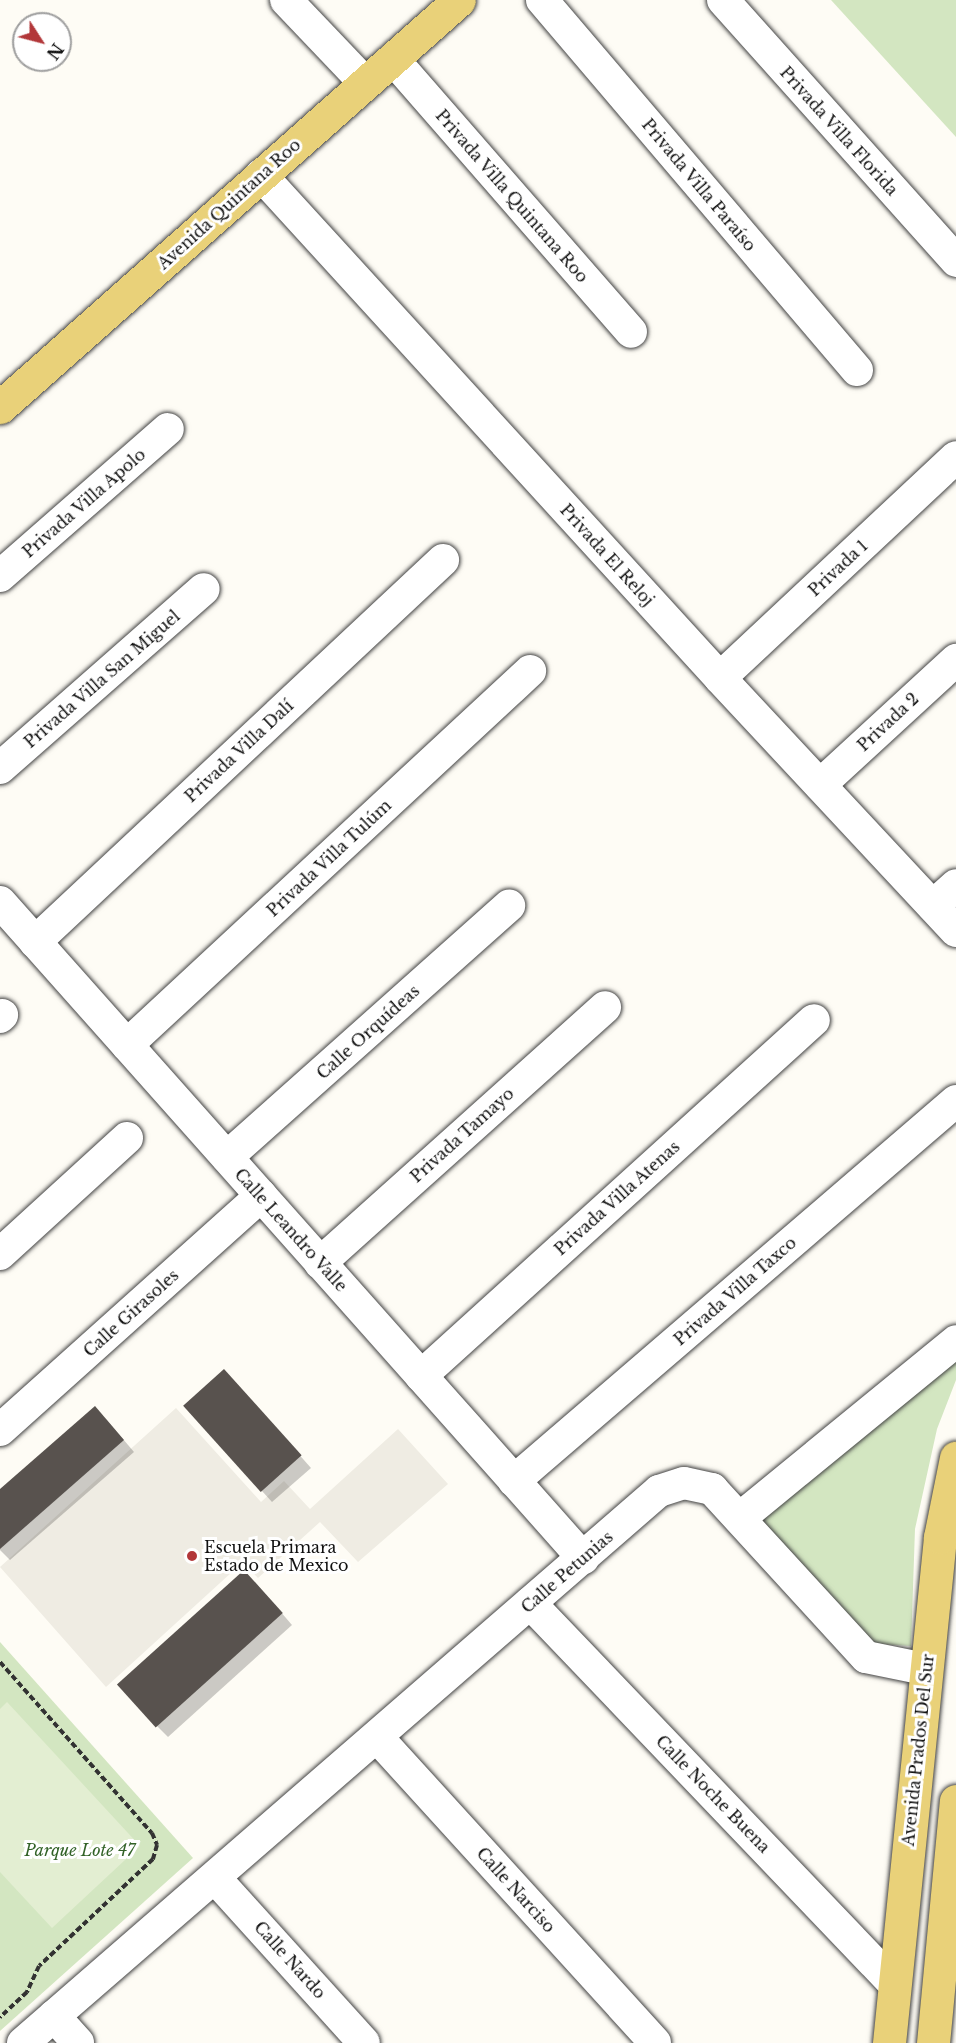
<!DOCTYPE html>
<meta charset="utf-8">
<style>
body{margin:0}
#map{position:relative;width:956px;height:2043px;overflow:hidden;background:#fefcf5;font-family:"Libre Baskerville",serif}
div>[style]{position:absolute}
.green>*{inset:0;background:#d3e6c1}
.pitch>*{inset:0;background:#e3eed2}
.plaza>*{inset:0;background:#efece3}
.shadow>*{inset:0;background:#0003}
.building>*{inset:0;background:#58524e;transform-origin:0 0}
.path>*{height:4px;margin-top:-2px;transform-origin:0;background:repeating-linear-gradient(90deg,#323232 0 6px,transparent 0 9px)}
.roads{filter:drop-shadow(0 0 2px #434343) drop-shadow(0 0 2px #434343)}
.minor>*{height:32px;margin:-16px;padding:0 16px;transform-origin:16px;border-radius:16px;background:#fff}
.major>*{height:33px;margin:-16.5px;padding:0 16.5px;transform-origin:16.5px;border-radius:16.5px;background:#e9d179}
.dots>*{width:16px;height:16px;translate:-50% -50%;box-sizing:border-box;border:3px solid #fff;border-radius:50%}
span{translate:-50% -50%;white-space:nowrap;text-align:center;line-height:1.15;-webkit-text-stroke:6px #fff;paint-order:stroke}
.street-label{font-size:16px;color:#101010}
.poi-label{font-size:16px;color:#101010}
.left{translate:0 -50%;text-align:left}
.park-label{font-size:16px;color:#326227;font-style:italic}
.north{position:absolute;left:12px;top:12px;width:60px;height:60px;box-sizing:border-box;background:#fff;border:2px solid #9f9f9f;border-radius:50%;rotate:126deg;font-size:16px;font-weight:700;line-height:24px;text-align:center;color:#101010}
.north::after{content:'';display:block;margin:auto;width:21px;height:27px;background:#b23739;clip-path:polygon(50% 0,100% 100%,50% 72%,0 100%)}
</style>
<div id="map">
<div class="green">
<div style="clip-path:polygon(831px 0,956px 0,956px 137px)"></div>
<div style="clip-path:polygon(956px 1355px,956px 1380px,937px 1429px,915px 1529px,911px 1646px,861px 1643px,757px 1522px)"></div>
<div style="clip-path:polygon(0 1642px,193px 1858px,0 2031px)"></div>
</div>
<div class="pitch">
<div style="clip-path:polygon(7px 1702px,140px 1846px,52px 1928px,0 1872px,0 1709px)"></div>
</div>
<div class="plaza">
<div style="clip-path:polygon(176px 1408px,261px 1502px,284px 1481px,310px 1509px,398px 1429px,448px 1484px,358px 1562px,320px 1522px,258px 1578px,243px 1562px,106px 1687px,0 1567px)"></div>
</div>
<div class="shadow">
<div style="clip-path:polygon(235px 1382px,311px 1468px,272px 1502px,262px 1491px)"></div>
<div style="clip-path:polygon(106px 1419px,134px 1452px,10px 1560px,0 1550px,0 1491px)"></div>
<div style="clip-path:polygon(255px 1582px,292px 1625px,168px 1737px,157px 1726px)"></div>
</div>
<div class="building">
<div style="left:224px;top:1369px;width:116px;height:55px;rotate:48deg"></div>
<div style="clip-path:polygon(95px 1406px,124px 1440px,0 1549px,0 1489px)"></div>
<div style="left:244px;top:1570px;width:58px;height:171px;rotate:48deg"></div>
</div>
<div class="path">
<div style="left:0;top:1662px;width:229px;rotate:48.4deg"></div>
<div style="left:152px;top:1833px;width:13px;rotate:67deg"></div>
<div style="left:157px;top:1845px;width:15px;rotate:106deg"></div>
<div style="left:153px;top:1859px;width:156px;rotate:136.8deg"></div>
<div style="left:39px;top:1966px;width:29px;rotate:115deg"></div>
<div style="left:27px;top:1992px;width:37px;rotate:137deg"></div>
</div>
<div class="roads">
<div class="minor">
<div style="left:286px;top:0;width:115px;rotate:46.4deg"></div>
<div style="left:542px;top:0;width:486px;rotate:49.6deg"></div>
<div style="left:723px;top:0;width:350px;rotate:48.2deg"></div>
<div style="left:393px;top:59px;width:362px;rotate:48.9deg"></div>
<div style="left:261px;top:175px;width:681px;rotate:47.62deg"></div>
<div style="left:720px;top:678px;width:346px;rotate:47deg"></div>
<div style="left:0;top:576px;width:223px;rotate:-41.2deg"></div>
<div style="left:720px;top:678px;width:323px;rotate:-43.1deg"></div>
<div style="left:0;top:768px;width:271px;rotate:-41.3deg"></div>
<div style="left:820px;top:785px;width:185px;rotate:-42.6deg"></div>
<div style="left:0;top:902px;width:878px;rotate:48.37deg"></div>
<div style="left:933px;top:906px;width:31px;rotate:-42deg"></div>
<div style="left:35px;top:942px;width:559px;rotate:-43.11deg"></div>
<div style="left:0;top:1017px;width:3px;rotate:-45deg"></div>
<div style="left:127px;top:1045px;width:550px;rotate:-42.86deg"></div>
<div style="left:227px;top:1157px;width:378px;rotate:-41.7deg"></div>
<div style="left:0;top:1254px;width:172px;rotate:-42.4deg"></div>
<div style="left:320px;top:1263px;width:383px;rotate:-41.9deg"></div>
<div style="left:421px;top:1376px;width:530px;rotate:-42.17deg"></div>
<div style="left:0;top:1430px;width:351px;rotate:-41.9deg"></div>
<div style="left:514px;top:1481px;width:583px;rotate:-40.69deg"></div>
<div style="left:740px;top:1518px;width:279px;rotate:-39.3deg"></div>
<div style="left:530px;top:1603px;width:528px;rotate:46.3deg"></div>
<div style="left:377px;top:1737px;width:413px;rotate:47.7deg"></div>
<div style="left:215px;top:1878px;width:222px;rotate:47.9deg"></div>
<div style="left:54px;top:2016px;width:36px;rotate:48deg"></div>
<div style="left:23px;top:2043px;width:842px;rotate:-40.96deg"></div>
<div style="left:659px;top:1491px;width:26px;rotate:-18deg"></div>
<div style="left:684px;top:1483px;width:29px;rotate:12deg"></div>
<div style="left:712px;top:1489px;width:228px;rotate:47.5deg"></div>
<div style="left:866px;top:1657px;width:60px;rotate:11.5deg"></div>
</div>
<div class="major">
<div style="left:0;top:407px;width:613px;rotate:-41.56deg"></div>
<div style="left:889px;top:2043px;width:509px;rotate:-84.24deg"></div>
<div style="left:940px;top:1537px;width:81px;rotate:-78.6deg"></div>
<div style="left:933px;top:2043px;width:243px;rotate:-84.6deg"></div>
</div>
</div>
<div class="dots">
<div style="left:192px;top:1556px;background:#b23739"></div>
</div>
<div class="street-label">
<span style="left:839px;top:131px;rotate:48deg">Privada Villa Florida</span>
<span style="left:699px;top:185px;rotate:50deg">Privada Villa Paraíso</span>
<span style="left:512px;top:196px;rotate:49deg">Privada Villa Quintana Roo</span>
<span style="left:229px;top:204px;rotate:-42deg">Avenida Quintana Roo</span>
<span style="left:84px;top:503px;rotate:-41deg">Privada Villa Apolo</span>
<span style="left:607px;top:555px;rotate:48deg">Privada El Reloj</span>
<span style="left:838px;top:568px;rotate:-43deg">Privada 1</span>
<span style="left:102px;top:679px;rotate:-41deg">Privada Villa San Miguel</span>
<span style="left:888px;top:722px;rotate:-43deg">Privada 2</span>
<span style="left:239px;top:751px;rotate:-43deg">Privada Villa Dalí</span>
<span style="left:329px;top:858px;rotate:-43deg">Privada Villa Tulúm</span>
<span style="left:368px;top:1032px;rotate:-42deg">Calle Orquídeas</span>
<span style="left:462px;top:1135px;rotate:-42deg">Privada Tamayo</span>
<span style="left:617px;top:1198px;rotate:-42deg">Privada Villa Atenas</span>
<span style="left:291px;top:1230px;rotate:48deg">Calle Leandro Valle</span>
<span style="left:735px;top:1291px;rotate:-41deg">Privada Villa Taxco</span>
<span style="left:131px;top:1313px;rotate:-42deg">Calle Girasoles</span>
<span style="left:567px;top:1572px;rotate:-41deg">Calle Petunias</span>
<span style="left:918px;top:1750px;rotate:-84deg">Avenida Prados Del Sur</span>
<span style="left:713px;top:1794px;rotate:46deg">Calle Noche Buena</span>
<span style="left:516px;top:1890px;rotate:48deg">Calle Narciso</span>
<span style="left:290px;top:1960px;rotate:48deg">Calle Nardo</span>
</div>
<div class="poi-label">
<span class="left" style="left:204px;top:1556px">Escuela Primara<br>Estado de Mexico</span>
</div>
<div class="park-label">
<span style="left:80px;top:1850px">Parque Lote 47</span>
</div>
<div class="north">N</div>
</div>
